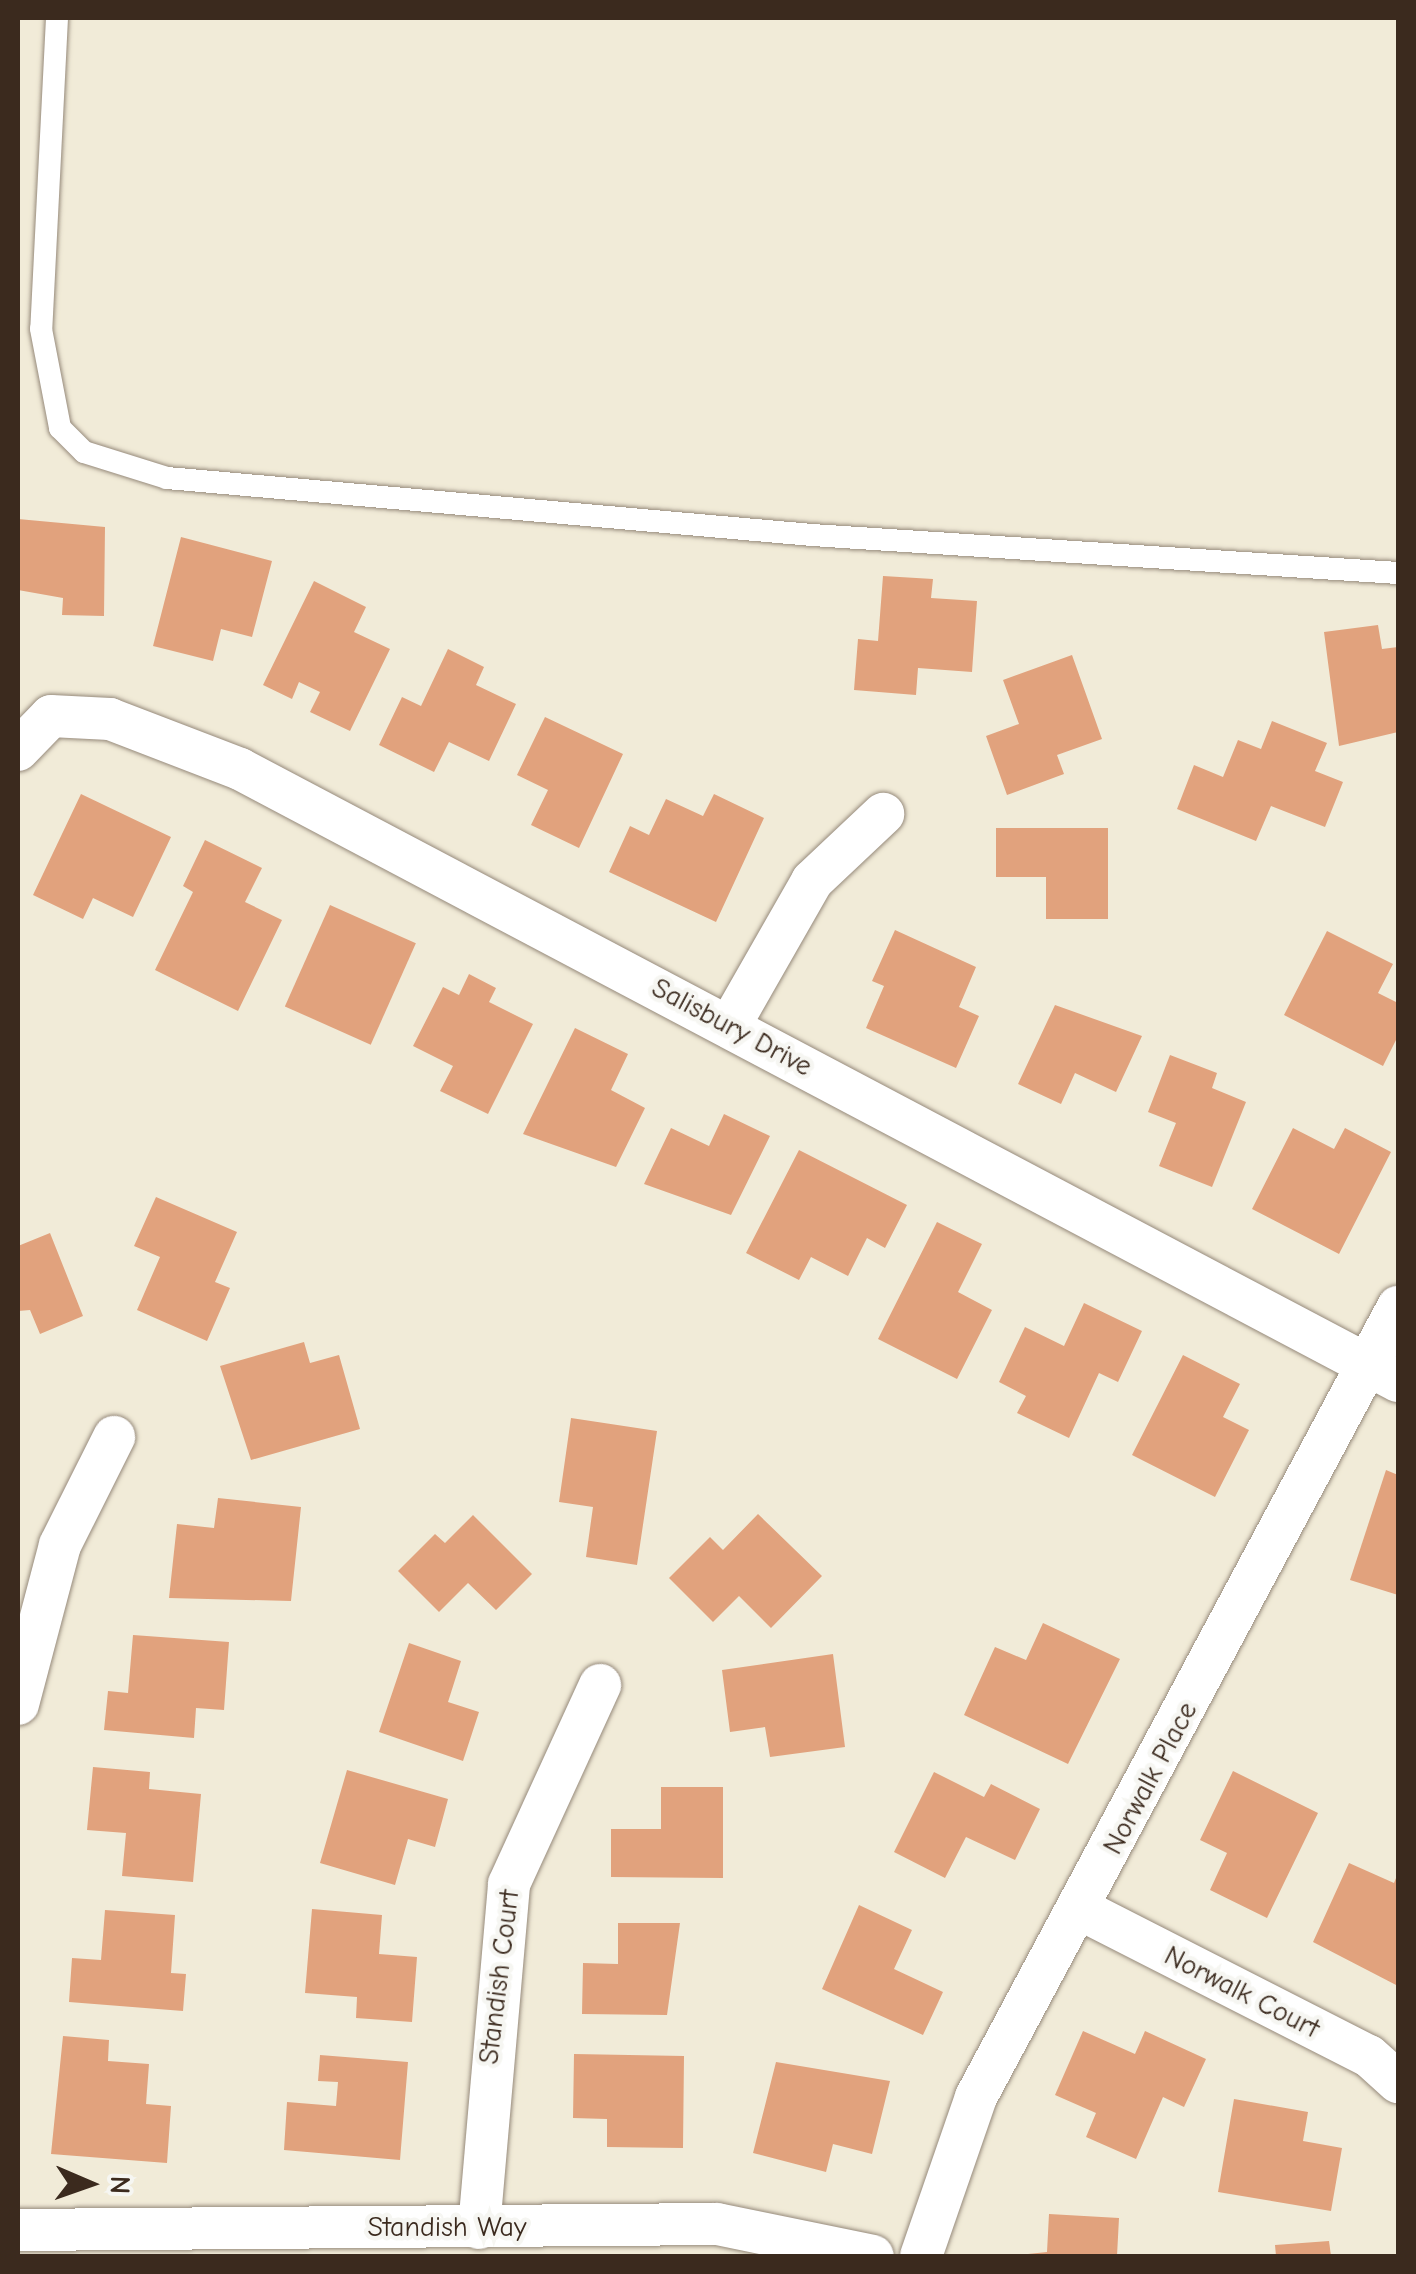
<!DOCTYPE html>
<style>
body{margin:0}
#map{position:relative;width:1416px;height:2274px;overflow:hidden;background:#f1ebd8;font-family:"Comic Neue",sans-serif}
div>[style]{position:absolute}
.building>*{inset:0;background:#e1a27d;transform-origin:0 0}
.roads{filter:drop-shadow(0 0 2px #968a7b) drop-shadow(0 0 2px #968a7b)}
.service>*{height:22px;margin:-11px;padding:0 11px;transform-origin:11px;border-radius:11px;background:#fff}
.minor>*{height:42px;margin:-21px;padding:0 21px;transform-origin:21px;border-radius:21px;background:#fff}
span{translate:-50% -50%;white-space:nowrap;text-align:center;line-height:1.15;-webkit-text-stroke:9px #f6f6f2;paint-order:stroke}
.street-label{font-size:28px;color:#3b2a1e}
.frame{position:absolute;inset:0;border:20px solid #3b2a1e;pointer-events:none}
.north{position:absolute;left:40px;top:2134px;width:100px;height:100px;-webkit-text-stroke:8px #f6f6f2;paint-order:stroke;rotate:92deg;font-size:28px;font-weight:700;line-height:40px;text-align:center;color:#3b2a1e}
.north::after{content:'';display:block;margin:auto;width:35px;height:45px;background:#3b2a1e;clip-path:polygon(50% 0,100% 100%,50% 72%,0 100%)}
</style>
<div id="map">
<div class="building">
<div style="clip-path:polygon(18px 519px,105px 527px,104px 616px,62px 615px,63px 598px,18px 590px)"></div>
<div style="clip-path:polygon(181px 537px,272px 561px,252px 637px,221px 629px,213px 661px,153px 646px)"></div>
<div style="clip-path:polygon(883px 576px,933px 579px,931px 598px,977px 601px,972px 672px,918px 668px,916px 695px,854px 690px,858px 639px,878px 641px)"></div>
<div style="clip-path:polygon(314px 581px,366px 607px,354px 632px,390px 649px,350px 731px,310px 712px,320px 692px,299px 682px,292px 699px,263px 685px)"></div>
<div style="clip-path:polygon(1378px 625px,1382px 649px,1398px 647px,1398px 732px,1339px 746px,1324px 632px)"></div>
<div style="clip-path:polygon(448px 649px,484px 667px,476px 685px,516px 704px,489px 761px,449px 742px,434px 772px,379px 745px,402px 697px,421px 706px)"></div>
<div style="clip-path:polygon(1072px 655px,1102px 739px,1057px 755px,1064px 774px,1007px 795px,986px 736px,1019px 724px,1003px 680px)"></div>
<div style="clip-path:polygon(545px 717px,623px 754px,579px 848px,531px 825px,548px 790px,517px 775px)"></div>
<div style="clip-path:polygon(1272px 721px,1327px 743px,1315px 771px,1343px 782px,1325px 827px,1271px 806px,1256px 841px,1177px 809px,1194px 765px,1223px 777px,1238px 740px,1261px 749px)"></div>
<div style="clip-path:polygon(81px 794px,171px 837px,133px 917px,93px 898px,83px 919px,33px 895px)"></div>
<div style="clip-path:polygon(714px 794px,764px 818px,716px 922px,609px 872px,630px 826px,649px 835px,666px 799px,703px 816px)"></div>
<div style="clip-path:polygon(996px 828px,1108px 828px,1108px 919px,1046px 919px,1046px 877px,996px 877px)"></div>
<div style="clip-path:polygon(205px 840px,262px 868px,245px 902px,282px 920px,238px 1011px,155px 970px,193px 892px,183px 886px)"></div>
<div style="left:330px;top:905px;width:94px;height:111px;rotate:24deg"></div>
<div style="clip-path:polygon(895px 930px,976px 967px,959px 1007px,979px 1016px,956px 1068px,866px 1028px,884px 986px,872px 981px)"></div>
<div style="clip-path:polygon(1327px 931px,1393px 964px,1378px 993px,1398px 1003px,1398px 1036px,1383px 1066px,1284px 1015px)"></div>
<div style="clip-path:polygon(469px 974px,496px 988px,489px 1002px,533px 1024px,488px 1114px,440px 1091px,453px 1066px,413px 1046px,443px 987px,459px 995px)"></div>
<div style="clip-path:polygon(1055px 1005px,1142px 1036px,1116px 1092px,1075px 1073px,1061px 1104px,1018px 1084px)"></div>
<div style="clip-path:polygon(575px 1028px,628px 1054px,611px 1090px,645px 1108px,616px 1167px,523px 1134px)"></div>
<div style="clip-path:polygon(1170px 1055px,1217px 1073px,1212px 1088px,1246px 1102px,1212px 1187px,1159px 1166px,1176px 1123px,1148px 1112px)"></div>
<div style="clip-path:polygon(724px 1114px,770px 1136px,731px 1215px,644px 1184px,671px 1128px,709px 1146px)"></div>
<div style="clip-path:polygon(1293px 1128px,1334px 1149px,1345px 1128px,1391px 1152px,1339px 1254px,1252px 1209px)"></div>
<div style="clip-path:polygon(799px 1150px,907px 1205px,885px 1248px,867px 1238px,848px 1276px,811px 1257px,799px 1280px,746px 1253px)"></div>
<div style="clip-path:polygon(156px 1197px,237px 1232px,215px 1282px,230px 1288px,207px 1341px,137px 1310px,160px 1257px,134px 1246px)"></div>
<div style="clip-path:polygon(937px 1222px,982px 1244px,958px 1292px,992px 1310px,957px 1379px,878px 1339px)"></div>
<div style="clip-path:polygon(50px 1233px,83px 1316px,40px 1334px,30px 1310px,18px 1311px,18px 1246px)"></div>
<div style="clip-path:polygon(1084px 1303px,1142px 1331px,1118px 1382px,1099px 1373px,1069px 1438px,1017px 1413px,1026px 1396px,999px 1382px,1025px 1327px,1064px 1346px)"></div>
<div style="clip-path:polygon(304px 1342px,310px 1363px,339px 1355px,360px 1429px,251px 1460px,220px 1366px)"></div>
<div style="clip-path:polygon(1183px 1355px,1240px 1384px,1223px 1417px,1249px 1430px,1215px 1497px,1132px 1455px)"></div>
<div style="clip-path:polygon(571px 1418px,657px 1431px,637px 1565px,586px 1557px,593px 1507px,559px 1502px)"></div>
<div style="clip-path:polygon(1386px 1470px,1398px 1475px,1398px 1595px,1350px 1580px)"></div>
<div style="clip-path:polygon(218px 1498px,301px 1507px,291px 1601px,169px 1598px,177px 1524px,214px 1528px)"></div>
<div style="clip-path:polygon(758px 1514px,822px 1576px,771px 1628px,739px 1596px,713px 1622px,669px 1578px,710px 1537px,723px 1550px)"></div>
<div style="clip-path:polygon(473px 1515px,532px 1574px,496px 1610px,468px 1583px,439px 1612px,398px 1571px,435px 1534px,445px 1543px)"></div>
<div style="clip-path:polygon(1043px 1623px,1120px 1659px,1068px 1764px,964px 1715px,995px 1647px,1026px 1660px)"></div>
<div style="clip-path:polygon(133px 1635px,229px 1642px,224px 1710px,196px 1708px,194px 1738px,104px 1730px,108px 1691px,128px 1693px)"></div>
<div style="clip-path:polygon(409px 1643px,461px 1661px,448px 1702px,479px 1712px,463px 1761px,379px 1732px)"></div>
<div style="clip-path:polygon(833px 1654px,845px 1747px,770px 1757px,765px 1727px,730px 1732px,722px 1670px)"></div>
<div style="clip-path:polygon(93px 1767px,150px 1772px,149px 1789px,201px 1794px,193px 1882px,122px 1876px,126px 1833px,87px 1830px)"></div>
<div style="clip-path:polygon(347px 1770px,448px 1799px,435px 1847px,408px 1839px,395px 1885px,320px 1863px)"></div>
<div style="clip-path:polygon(1233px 1771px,1318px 1813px,1267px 1918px,1210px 1890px,1227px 1853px,1200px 1840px)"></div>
<div style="clip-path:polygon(934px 1772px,984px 1797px,991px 1784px,1040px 1809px,1015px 1860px,966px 1837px,945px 1878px,894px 1852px)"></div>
<div style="clip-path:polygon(661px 1787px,723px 1787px,723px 1878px,611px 1877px,611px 1829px,661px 1829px)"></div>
<div style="clip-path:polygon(1349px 1863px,1394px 1883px,1398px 1873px,1398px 1986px,1313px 1942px)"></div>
<div style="clip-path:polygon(859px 1905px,912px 1930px,894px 1969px,943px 1992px,923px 2035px,822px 1989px)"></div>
<div style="clip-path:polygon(312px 1909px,382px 1915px,379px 1954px,417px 1957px,412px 2022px,356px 2018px,357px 1997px,305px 1993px)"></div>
<div style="clip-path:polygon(105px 1910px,175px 1915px,171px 1973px,186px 1974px,183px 2011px,69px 2002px,72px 1958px,101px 1960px)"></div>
<div style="clip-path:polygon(618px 1923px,680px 1923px,667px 2015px,582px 2014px,583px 1963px,618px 1964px)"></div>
<div style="clip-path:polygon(1083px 2031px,1135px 2054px,1145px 2031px,1206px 2059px,1184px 2107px,1163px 2097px,1136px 2159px,1086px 2137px,1096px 2113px,1055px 2095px)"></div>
<div style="clip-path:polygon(63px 2036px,109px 2040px,108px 2061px,149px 2064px,146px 2104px,171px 2106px,167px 2163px,51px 2154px)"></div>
<div style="clip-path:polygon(574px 2054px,684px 2056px,683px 2148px,607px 2147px,607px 2119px,573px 2118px)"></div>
<div style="clip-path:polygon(320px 2055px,408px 2062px,400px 2160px,284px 2150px,287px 2102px,336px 2106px,338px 2082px,318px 2081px)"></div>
<div style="clip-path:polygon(776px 2062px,890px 2081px,872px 2154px,833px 2144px,826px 2172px,753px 2153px)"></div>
<div style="clip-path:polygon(1234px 2099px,1308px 2112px,1303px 2141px,1342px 2148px,1331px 2211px,1218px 2192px)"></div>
<div style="clip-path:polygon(1049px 2214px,1119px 2218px,1117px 2256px,1008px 2256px,1047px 2252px)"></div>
<div style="clip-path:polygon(1329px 2241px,1331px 2256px,1276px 2256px,1275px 2245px)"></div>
</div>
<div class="roads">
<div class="service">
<div style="left:57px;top:18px;width:311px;rotate:92.9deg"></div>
<div style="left:41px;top:329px;width:101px;rotate:79.1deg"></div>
<div style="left:60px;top:428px;width:34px;rotate:45deg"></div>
<div style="left:84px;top:452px;width:87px;rotate:17.4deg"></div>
<div style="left:167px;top:478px;width:648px;rotate:5.05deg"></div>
<div style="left:812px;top:535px;width:587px;rotate:3.71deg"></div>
</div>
<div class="minor">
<div style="left:18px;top:750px;width:47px;rotate:-45.9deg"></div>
<div style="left:51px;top:716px;width:59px;rotate:2.9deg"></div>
<div style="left:110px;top:719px;width:139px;rotate:21deg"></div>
<div style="left:240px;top:769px;width:1310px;rotate:27.86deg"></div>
<div style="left:730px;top:1025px;width:166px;rotate:-60.3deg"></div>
<div style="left:812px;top:881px;width:98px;rotate:-43.3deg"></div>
<div style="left:18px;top:1704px;width:164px;rotate:-75.2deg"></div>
<div style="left:60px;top:1545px;width:121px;rotate:-63.4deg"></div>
<div style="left:1080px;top:1909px;width:324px;rotate:27deg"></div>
<div style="left:1369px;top:2056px;width:39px;rotate:42deg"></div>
<div style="left:479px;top:2228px;width:345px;rotate:-85deg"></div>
<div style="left:509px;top:1884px;width:219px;rotate:-65.4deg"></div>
<div style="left:18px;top:2230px;width:699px;rotate:-0.49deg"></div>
<div style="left:717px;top:2224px;width:159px;rotate:11.6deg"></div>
<div style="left:921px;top:2256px;width:168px;rotate:-70.9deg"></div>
<div style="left:976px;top:2097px;width:896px;rotate:-61.89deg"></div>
</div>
</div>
<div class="street-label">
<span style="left:732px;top:1027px;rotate:28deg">Salisbury Drive</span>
<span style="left:1150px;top:1778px;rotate:-62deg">Norwalk Place</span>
<span style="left:499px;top:1977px;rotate:-83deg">Standish Court</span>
<span style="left:1242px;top:1992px;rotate:27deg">Norwalk Court</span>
<span style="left:447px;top:2227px">Standish Way</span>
</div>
<div class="frame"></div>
<div class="north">N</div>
</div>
